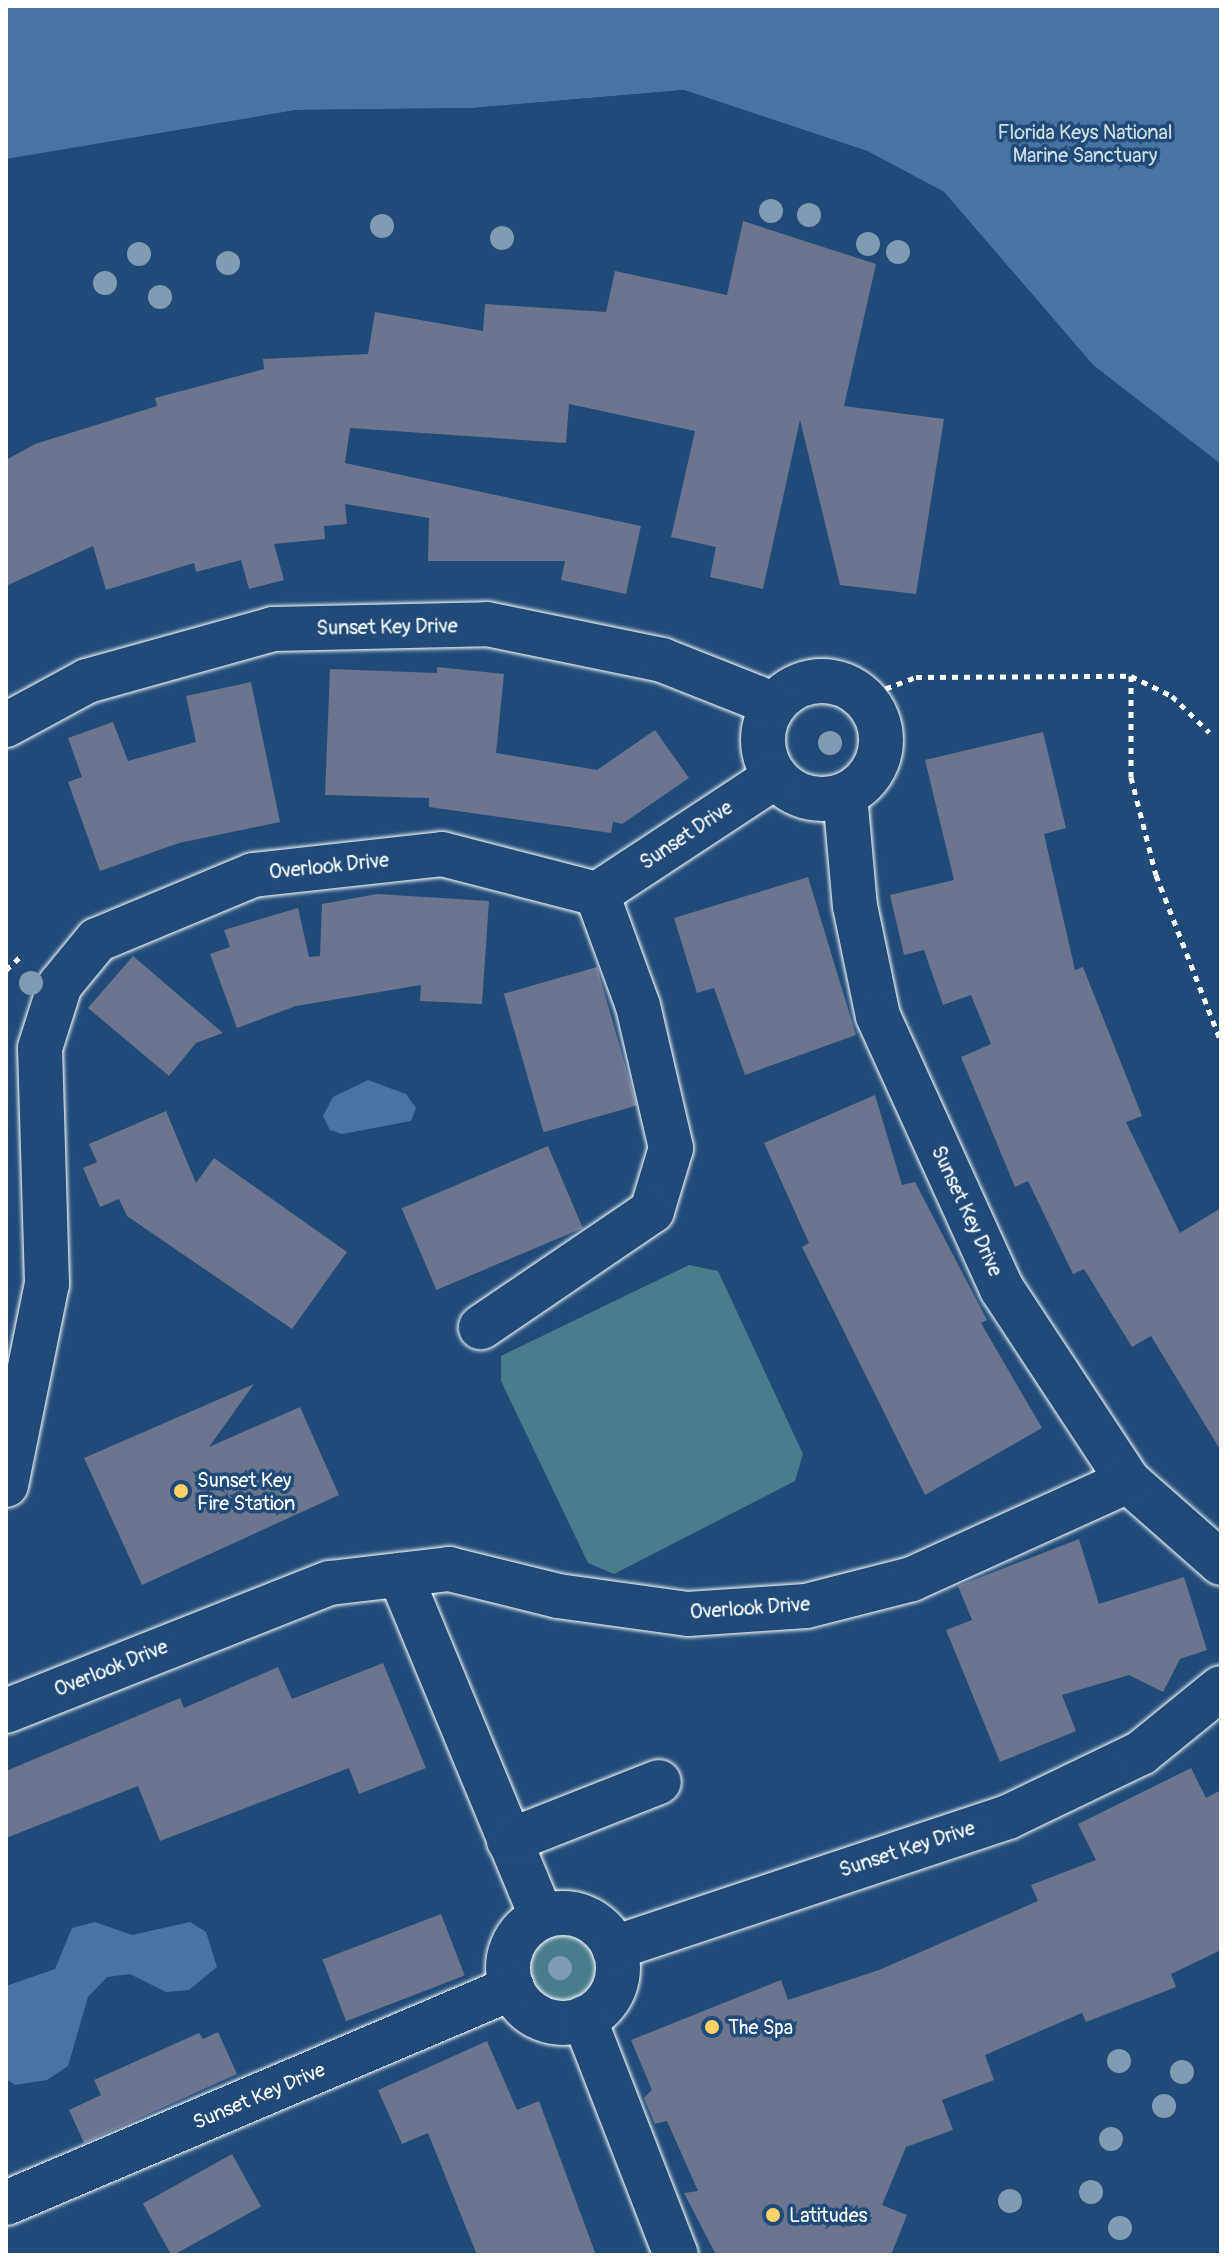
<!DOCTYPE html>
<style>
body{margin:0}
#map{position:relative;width:1227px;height:2261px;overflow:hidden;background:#1f4a7a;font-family:Pangolin,sans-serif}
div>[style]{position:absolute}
.green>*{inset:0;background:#487d8b}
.round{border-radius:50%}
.water>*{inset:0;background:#4774a2}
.pier>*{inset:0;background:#1f4a7a}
.building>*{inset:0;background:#6c748e;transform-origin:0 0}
.path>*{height:5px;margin-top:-2.5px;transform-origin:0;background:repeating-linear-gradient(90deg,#fff 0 6px,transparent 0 12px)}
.roads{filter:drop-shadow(0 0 2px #fff) drop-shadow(0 0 2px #fff)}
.minor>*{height:44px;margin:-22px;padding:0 22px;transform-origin:22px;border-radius:22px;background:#1f4a7a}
.minor>.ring{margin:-22px;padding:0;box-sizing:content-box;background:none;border:44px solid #1f4a7a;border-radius:50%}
.trees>*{width:24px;height:24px;margin:-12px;border-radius:50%;background:#819bb3}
.dots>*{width:22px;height:22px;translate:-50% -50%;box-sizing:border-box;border:4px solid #1f4a7a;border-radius:50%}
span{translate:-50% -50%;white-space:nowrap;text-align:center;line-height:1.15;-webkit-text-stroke:7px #1f4a7a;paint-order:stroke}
.park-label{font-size:20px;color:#d1dee2}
.street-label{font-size:20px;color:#fff}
.poi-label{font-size:20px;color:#fff}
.left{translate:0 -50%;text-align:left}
.frame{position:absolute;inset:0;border:8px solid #fff;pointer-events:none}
</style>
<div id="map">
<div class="green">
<div style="clip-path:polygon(689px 1265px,718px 1271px,803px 1454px,795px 1481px,614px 1574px,588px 1563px,501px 1381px,501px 1356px)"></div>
<div class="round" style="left:523px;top:1926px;width:82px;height:82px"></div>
</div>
<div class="water">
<div style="clip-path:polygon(6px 6px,1221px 6px,1221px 464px,1093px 365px,944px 192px,867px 151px,684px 90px,473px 108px,296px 110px,6px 159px)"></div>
<div style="clip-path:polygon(368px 1080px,406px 1094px,416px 1108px,411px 1121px,342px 1134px,330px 1130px,323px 1116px,333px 1097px)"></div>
<div style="clip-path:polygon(95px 1922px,132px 1935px,190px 1922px,206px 1932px,217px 1967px,189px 1990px,166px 1992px,130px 1974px,107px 1977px,88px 1997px,68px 2066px,47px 2080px,15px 2085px,6px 2079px,6px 1986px,55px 1969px,72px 1928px)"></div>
</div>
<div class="pier">
<div style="clip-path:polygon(684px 90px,867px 151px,944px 192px,1093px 365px,1221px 468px,1090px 368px,941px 195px,865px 155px,683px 94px,473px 112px,296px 114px,6px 163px,296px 110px,473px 108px)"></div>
</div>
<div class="building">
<div style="clip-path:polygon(743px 221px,876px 264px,844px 406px,944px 419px,916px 594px,840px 585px,800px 420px,763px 589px,710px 577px,716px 547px,671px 537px,695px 431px,569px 404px,566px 443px,350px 428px,345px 463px,641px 526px,626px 594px,561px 580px,565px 561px,428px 561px,429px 518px,345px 504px,347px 524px,324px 526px,325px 539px,274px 544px,284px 580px,249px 589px,241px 560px,196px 572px,194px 563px,106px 590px,93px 546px,6px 586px,6px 460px,35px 444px,157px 406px,155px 398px,264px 369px,263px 359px,368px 354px,375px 312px,483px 331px,485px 304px,606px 312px,615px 271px,727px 295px)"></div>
<div style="clip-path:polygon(437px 667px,504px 674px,496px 753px,597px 770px,655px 730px,689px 778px,622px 824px,613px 822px,611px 833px,429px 807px,429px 798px,325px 795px,330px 669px,437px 673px)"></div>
<div style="clip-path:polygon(251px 682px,280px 822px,179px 843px,100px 871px,68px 782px,82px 777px,68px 738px,113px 722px,128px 761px,196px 742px,186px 696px)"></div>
<div style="clip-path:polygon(1043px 732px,1066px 828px,1044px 834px,1075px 970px,1083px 967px,1142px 1116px,1126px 1122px,1180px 1233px,1221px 1208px,1221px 1451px,1151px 1336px,1132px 1347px,1084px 1269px,1073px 1274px,1028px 1181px,1015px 1187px,961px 1057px,991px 1044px,971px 995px,943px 1005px,924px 950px,904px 955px,890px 895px,954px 880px,925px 760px)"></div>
<div style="clip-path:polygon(808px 877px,856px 1035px,745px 1075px,714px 988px,697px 993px,674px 918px)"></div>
<div style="clip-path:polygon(377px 894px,489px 901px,482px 1004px,420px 1001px,421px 985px,296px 1006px,237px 1028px,210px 954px,230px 947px,224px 930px,298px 908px,309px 957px,320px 956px,322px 904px)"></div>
<div style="clip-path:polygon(133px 956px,223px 1033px,196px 1043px,169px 1076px,88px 1008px)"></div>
<div style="left:597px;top:967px;width:144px;height:97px;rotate:74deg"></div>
<div style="clip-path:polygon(875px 1095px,902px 1185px,915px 1182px,987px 1320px,981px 1323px,1042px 1428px,925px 1495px,802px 1247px,809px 1243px,764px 1143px)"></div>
<div style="clip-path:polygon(166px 1111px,196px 1183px,214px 1158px,347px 1252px,292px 1329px,127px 1216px,119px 1199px,100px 1207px,83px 1168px,97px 1162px,89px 1144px)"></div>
<div style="left:548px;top:1146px;width:89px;height:159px;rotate:67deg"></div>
<div style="clip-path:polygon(254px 1384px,209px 1447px,300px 1407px,339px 1495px,142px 1585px,84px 1458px)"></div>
<div style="clip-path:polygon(1079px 1539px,1099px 1604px,1184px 1577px,1207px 1650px,1180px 1659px,1163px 1692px,1129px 1675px,1062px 1695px,1076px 1731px,1000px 1762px,946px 1630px,972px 1620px,958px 1586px)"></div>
<div style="clip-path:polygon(383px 1663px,426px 1768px,359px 1794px,349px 1768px,160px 1841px,138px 1786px,6px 1838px,6px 1771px,180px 1698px,184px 1708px,278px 1667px,292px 1699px)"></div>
<div style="clip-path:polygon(1191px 1768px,1206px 1798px,1221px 1790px,1221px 1950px,1171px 1974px,1176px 1987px,1086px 2022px,1082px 2013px,985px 2055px,994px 2080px,942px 2100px,953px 2130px,906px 2147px,882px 2205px,907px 2215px,891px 2255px,716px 2255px,684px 2193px,698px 2191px,667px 2121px,655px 2124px,644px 2098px,652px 2090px,631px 2040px,781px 1980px,788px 2000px,879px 1970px,1038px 1901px,1031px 1885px,1096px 1860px,1078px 1824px)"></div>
<div style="left:441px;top:1914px;width:66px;height:127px;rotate:69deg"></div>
<div style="clip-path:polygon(218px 2032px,237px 2074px,84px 2143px,69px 2110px,101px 2095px,94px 2080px,199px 2033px,203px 2039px)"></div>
<div style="clip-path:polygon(487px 2041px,517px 2110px,539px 2101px,596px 2255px,477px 2255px,428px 2133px,402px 2144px,378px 2090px)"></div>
<div style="left:232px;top:2154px;width:60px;height:102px;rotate:61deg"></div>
</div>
<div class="path">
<div style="left:1131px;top:676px;width:101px;rotate:90deg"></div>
<div style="left:1131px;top:777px;width:101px;rotate:75.7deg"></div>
<div style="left:1156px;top:875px;width:179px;rotate:68.7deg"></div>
<div style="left:863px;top:697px;width:57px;rotate:-20.7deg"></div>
<div style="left:916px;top:677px;width:215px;rotate:-0.3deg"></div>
<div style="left:1131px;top:676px;width:46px;rotate:26deg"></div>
<div style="left:1172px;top:696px;width:52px;rotate:44.2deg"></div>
<div style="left:6px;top:970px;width:21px;rotate:-43deg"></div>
</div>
<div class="roads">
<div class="minor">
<div class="ring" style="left:763px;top:681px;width:74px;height:74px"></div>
<div style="left:6px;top:725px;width:92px;rotate:-28.5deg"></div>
<div style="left:87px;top:681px;width:193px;rotate:-15.6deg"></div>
<div style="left:273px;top:629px;width:214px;rotate:-1.3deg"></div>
<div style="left:487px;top:624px;width:179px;rotate:11.6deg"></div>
<div style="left:662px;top:660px;width:119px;rotate:21.6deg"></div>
<div style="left:845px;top:795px;width:111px;rotate:84.9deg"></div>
<div style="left:855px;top:906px;width:112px;rotate:78.2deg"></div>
<div style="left:878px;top:1016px;width:300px;rotate:65.6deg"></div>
<div style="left:1002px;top:1289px;width:230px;rotate:56.7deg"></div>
<div style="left:1128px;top:1481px;width:124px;rotate:41.4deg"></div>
<div style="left:597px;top:894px;width:213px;rotate:-33.3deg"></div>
<div style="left:6px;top:1485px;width:205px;rotate:-78.5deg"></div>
<div style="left:47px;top:1284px;width:236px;rotate:-91.7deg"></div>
<div style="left:40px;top:1048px;width:66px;rotate:-72.4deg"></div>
<div style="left:60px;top:985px;width:58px;rotate:-50.6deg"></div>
<div style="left:97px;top:940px;width:169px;rotate:-22.6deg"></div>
<div style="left:253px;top:875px;width:190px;rotate:-6.3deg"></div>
<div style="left:442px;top:854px;width:160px;rotate:14.5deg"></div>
<div style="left:597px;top:894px;width:119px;rotate:69.9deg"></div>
<div style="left:638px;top:1006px;width:146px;rotate:76.9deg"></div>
<div style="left:671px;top:1148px;width:66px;rotate:106.8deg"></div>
<div style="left:652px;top:1211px;width:207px;rotate:145.8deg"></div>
<div style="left:400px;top:1575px;width:370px;rotate:67.5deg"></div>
<div style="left:6px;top:1711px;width:348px;rotate:-21.6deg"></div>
<div style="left:330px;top:1583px;width:120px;rotate:-6.7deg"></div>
<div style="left:449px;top:1569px;width:112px;rotate:13.9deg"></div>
<div style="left:558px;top:1596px;width:131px;rotate:7.9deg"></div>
<div style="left:688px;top:1614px;width:118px;rotate:-3.9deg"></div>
<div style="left:806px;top:1606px;width:109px;rotate:-14.3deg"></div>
<div style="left:912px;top:1579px;width:237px;rotate:-24.4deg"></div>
<div style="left:509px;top:1841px;width:161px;rotate:-21.5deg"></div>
<div class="ring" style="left:508px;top:1913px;width:66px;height:66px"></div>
<div style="left:614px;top:1948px;width:415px;rotate:-18.4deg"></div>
<div style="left:1008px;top:1817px;width:148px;rotate:-25.7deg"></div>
<div style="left:1141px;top:1753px;width:103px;rotate:-39.1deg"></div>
<div style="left:584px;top:2018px;width:254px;rotate:68.8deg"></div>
<div style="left:6px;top:2203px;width:550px;rotate:-23.02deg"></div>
</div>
</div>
<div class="trees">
<div style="left:771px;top:211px"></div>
<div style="left:809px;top:215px"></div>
<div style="left:382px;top:226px"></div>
<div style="left:502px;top:238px"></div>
<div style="left:868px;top:244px"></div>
<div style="left:898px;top:252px"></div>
<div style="left:139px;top:254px"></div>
<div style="left:228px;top:263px"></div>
<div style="left:105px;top:283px"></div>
<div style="left:160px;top:297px"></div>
<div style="left:830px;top:743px"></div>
<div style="left:31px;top:983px"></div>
<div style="left:560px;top:1968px"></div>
<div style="left:1119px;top:2061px"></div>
<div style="left:1182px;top:2072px"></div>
<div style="left:1164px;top:2106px"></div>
<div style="left:1111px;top:2139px"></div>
<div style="left:1091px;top:2192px"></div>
<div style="left:1010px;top:2201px"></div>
<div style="left:1120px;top:2228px"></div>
</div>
<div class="dots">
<div style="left:181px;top:1491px;background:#ffd166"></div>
<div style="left:712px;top:2027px;background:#ffd166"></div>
<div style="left:773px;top:2215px;background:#ffd166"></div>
</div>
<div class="park-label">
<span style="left:1085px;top:144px">Florida Keys National<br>Marine Sanctuary</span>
</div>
<div class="street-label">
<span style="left:387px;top:627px;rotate:-1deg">Sunset Key Drive</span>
<span style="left:686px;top:835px;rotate:-34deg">Sunset Drive</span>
<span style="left:329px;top:866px;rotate:-6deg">Overlook Drive</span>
<span style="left:967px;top:1211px;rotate:65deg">Sunset Key Drive</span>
<span style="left:750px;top:1608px;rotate:-4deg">Overlook Drive</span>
<span style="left:111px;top:1668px;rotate:-22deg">Overlook Drive</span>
<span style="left:907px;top:1849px;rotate:-18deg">Sunset Key Drive</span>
<span style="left:259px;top:2096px;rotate:-23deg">Sunset Key Drive</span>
</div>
<div class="poi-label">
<span class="left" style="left:197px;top:1492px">Sunset Key<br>Fire Station</span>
<span class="left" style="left:728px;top:2027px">The Spa</span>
<span class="left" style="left:789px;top:2215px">Latitudes</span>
</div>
<div class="frame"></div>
</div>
